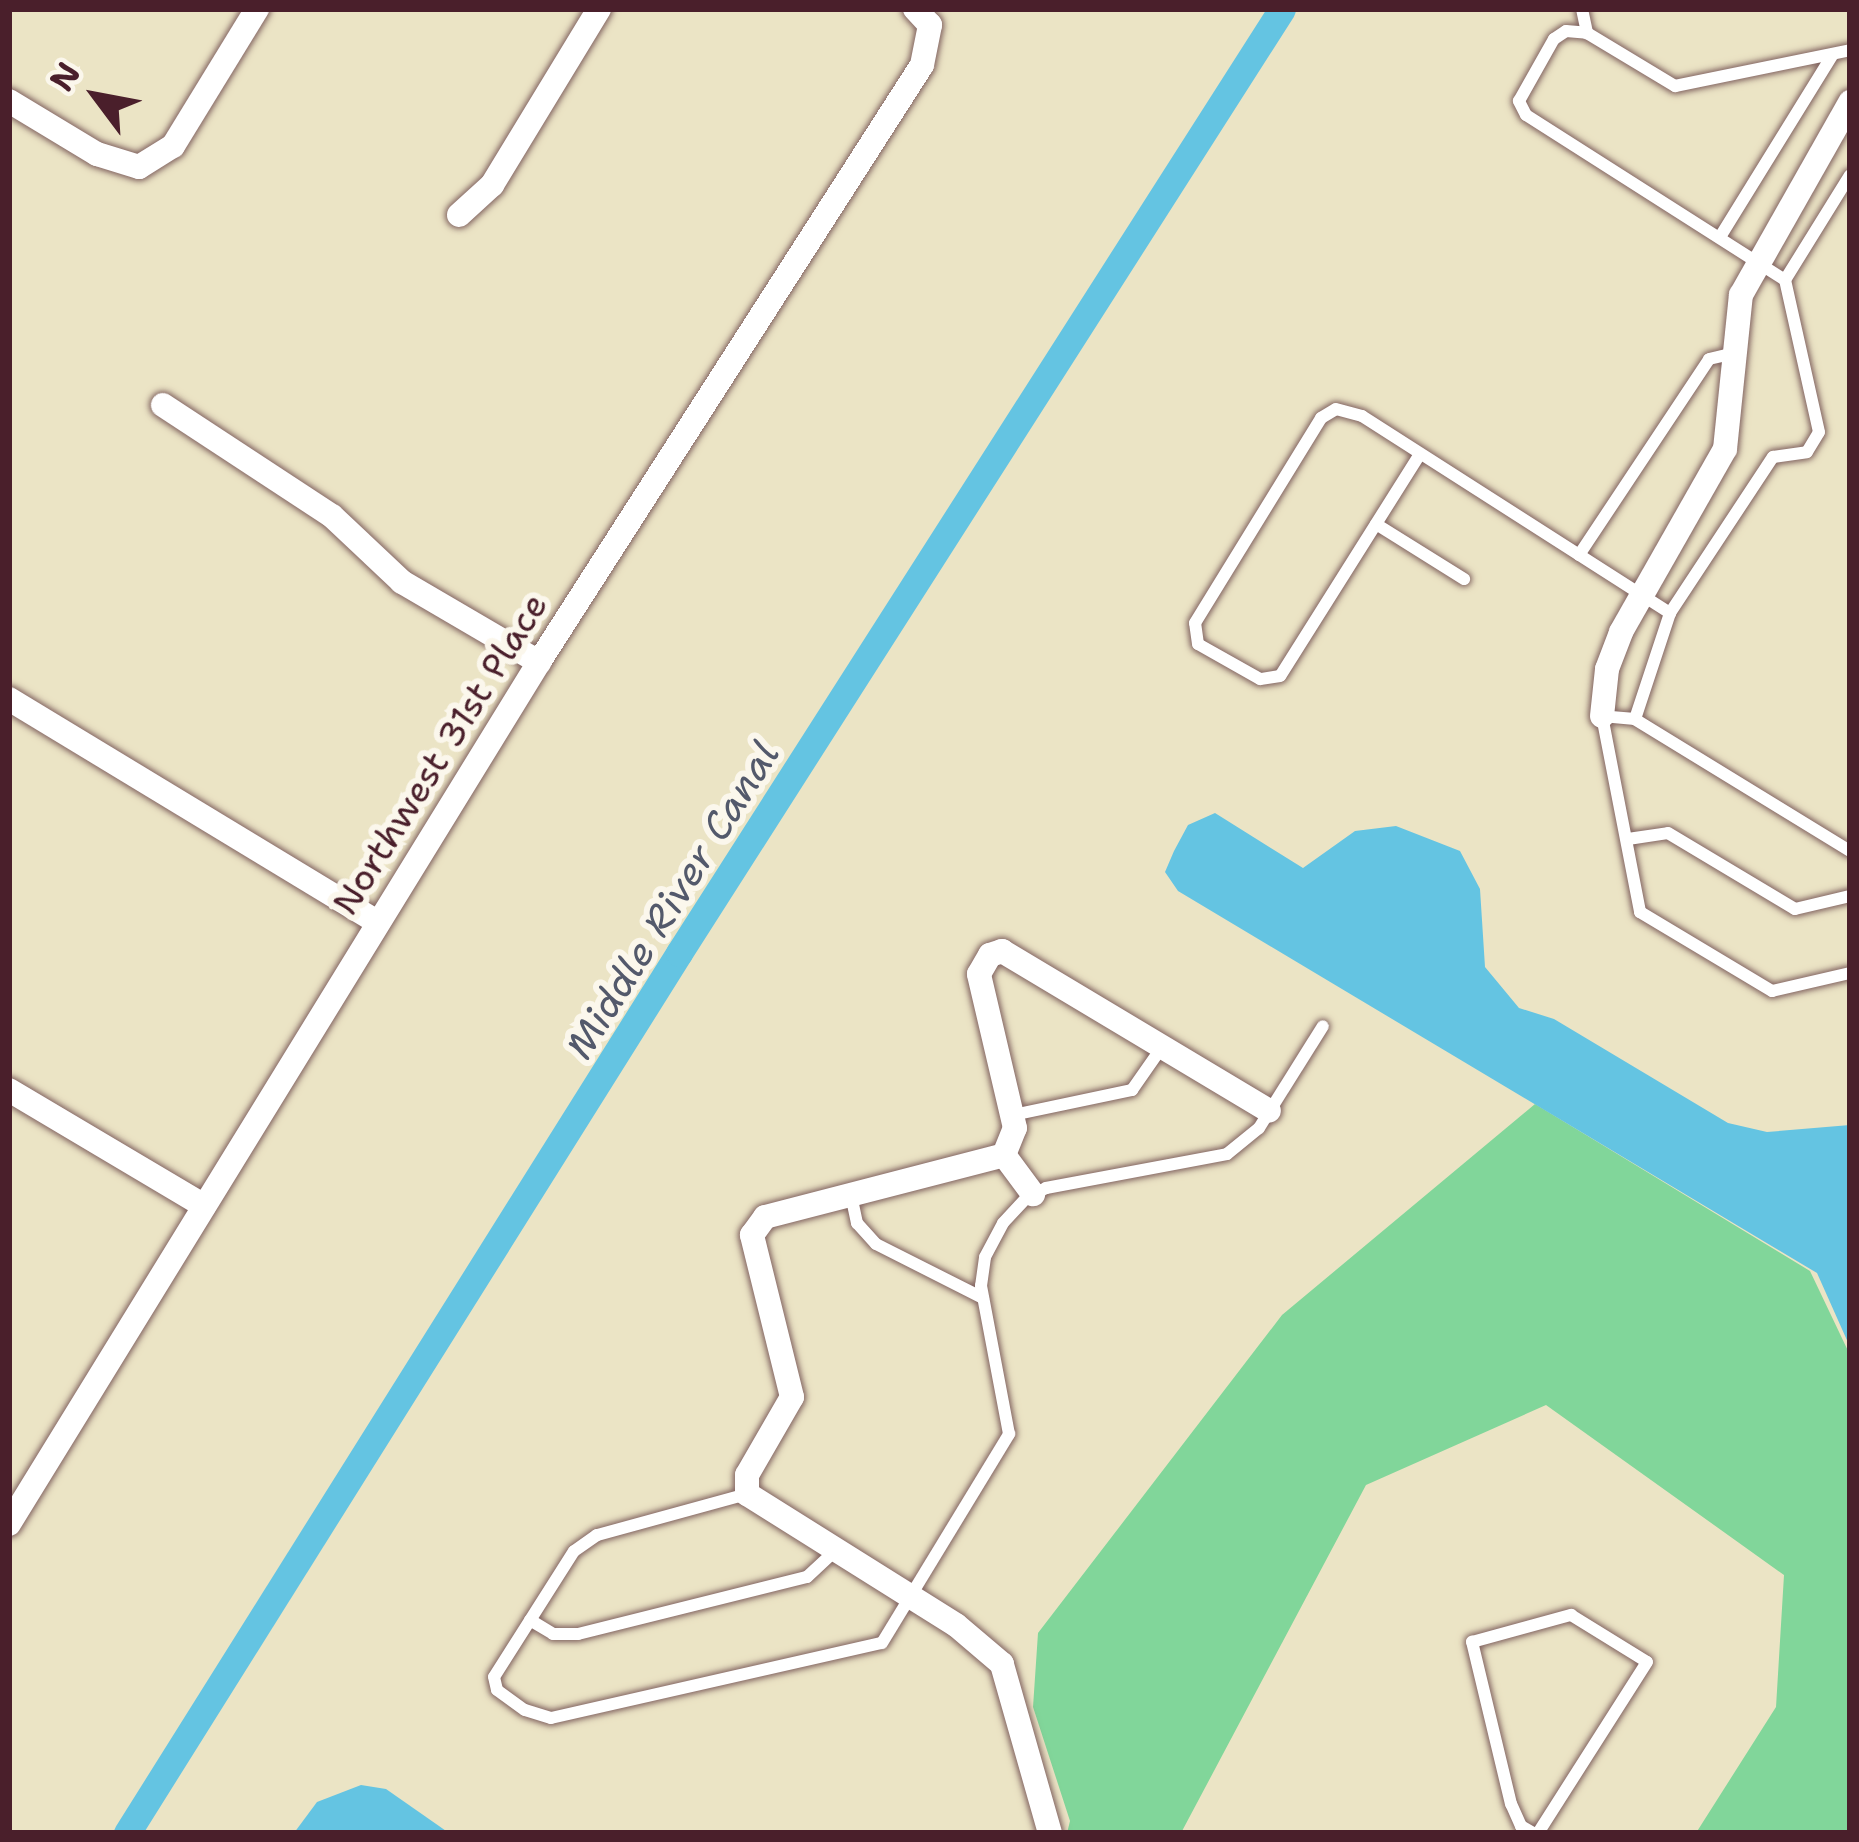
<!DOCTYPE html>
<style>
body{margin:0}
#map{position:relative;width:1859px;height:1842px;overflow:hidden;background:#ebe4c5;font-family:"Shantell Sans",sans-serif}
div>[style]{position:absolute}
.green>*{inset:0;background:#81d69a}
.water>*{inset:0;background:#64c4e2}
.canal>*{height:27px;margin:-13.5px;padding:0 13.5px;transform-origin:13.5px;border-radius:13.5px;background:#64c4e2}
.roads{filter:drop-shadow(0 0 3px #826461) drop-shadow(0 0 3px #826461)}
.service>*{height:12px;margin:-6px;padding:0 6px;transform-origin:6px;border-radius:6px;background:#fff}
.minor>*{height:24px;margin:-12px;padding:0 12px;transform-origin:12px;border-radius:12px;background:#fff}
span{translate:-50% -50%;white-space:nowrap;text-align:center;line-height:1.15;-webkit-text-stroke:12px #fbf7ec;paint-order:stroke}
.street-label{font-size:36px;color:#4a1f2b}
.water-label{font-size:39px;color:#53596b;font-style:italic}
.frame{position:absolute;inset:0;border:12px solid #4a1f2b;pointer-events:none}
.north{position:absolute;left:36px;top:36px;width:120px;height:120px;-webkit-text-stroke:9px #fbf7ec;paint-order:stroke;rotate:302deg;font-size:33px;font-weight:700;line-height:48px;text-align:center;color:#4a1f2b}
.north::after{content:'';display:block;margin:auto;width:42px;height:54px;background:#4a1f2b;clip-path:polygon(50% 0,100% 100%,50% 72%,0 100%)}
</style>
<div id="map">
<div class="green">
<div style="clip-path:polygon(1535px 1104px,1810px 1271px,1850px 1355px,1850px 1833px,1696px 1833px,1776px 1707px,1784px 1575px,1546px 1405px,1366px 1485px,1181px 1833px,1067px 1833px,1070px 1821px,1033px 1707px,1038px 1633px,1282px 1315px)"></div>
</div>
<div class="water">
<div style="clip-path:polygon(1215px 813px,1303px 868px,1355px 831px,1396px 826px,1460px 851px,1480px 889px,1485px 967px,1519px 1008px,1554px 1019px,1728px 1123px,1767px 1132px,1850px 1125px,1850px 1347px,1817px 1273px,1178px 891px,1165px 872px,1174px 851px,1188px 825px)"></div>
<div style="clip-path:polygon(361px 1785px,386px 1789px,449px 1833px,294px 1833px,317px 1802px)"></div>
</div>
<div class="canal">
<div style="left:127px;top:1833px;width:1039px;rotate:-57.9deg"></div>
<div style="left:679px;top:953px;width:1120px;rotate:-57.43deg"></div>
</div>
<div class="roads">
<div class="service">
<div style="left:1582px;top:9px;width:25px;rotate:78deg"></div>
<div style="left:1720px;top:237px;width:215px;rotate:-58.3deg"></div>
<div style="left:1785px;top:280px;width:307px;rotate:-147.5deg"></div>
<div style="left:1526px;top:115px;width:16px;rotate:-117deg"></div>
<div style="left:1519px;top:101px;width:71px;rotate:-60.6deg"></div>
<div style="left:1554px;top:39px;width:14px;rotate:-34deg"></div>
<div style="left:1566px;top:31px;width:21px;rotate:5deg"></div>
<div style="left:1587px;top:33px;width:103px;rotate:31.1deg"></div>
<div style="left:1675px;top:86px;width:179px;rotate:-11.6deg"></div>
<div style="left:1420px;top:454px;width:262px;rotate:122.2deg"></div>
<div style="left:1280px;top:676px;width:20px;rotate:171deg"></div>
<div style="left:1260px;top:679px;width:71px;rotate:-150.6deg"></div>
<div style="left:1198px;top:644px;width:21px;rotate:-98deg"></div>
<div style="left:1195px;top:623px;width:241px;rotate:-58.4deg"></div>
<div style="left:1321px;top:418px;width:17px;rotate:-31deg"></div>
<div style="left:1336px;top:409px;width:27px;rotate:15deg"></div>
<div style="left:1362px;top:416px;width:366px;rotate:32.6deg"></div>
<div style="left:1376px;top:524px;width:104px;rotate:32deg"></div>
<div style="left:1579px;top:555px;width:235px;rotate:-56.4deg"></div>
<div style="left:1709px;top:359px;width:27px;rotate:-13deg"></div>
<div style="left:1635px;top:719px;width:112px;rotate:-71.7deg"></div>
<div style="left:1670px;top:613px;width:187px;rotate:-56.6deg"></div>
<div style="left:1773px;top:457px;width:34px;rotate:-8deg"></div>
<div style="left:1807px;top:452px;width:23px;rotate:-59deg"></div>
<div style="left:1819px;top:432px;width:156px;rotate:-102.6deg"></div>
<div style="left:1785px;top:280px;width:123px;rotate:-58.2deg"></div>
<div style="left:1628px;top:839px;width:40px;rotate:-8.5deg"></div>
<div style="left:1668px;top:833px;width:148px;rotate:30.9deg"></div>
<div style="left:1795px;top:909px;width:57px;rotate:-13.3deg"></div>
<div style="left:1850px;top:851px;width:252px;rotate:-148.5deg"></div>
<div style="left:1635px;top:719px;width:33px;rotate:-175deg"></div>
<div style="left:1602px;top:716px;width:200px;rotate:79deg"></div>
<div style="left:1640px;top:912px;width:154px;rotate:30.9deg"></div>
<div style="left:1772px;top:991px;width:80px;rotate:-13deg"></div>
<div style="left:1013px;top:1115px;width:122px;rotate:-11.9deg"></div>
<div style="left:1132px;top:1090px;width:52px;rotate:-55.1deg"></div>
<div style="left:851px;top:1195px;width:29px;rotate:78deg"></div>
<div style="left:857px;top:1223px;width:28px;rotate:48deg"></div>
<div style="left:876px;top:1244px;width:120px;rotate:26.8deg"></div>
<div style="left:747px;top:1494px;width:156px;rotate:164.7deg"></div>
<div style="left:597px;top:1535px;width:28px;rotate:145deg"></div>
<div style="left:574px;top:1551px;width:149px;rotate:122.4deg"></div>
<div style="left:494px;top:1677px;width:13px;rotate:77deg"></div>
<div style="left:497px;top:1690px;width:34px;rotate:36deg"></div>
<div style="left:525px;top:1710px;width:27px;rotate:17deg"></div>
<div style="left:551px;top:1718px;width:339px;rotate:-12.8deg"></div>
<div style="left:882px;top:1643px;width:245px;rotate:-58.7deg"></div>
<div style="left:1009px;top:1434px;width:151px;rotate:-100.7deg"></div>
<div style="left:981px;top:1286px;width:29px;rotate:-82deg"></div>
<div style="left:985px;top:1257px;width:38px;rotate:-62deg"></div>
<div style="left:1003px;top:1223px;width:35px;rotate:-47deg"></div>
<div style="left:1027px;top:1197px;width:21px;rotate:-25deg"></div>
<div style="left:1046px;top:1188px;width:184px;rotate:-10.6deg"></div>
<div style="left:1227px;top:1154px;width:41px;rotate:-39.1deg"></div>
<div style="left:1259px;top:1128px;width:120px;rotate:-57.9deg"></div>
<div style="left:530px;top:1620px;width:27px;rotate:31deg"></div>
<div style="left:553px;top:1634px;width:25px"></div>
<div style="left:578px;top:1634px;width:236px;rotate:-14deg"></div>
<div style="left:807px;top:1577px;width:38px;rotate:-43deg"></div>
<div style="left:1533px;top:1833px;width:14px;rotate:-150deg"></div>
<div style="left:1521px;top:1826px;width:24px;rotate:-114deg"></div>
<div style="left:1511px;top:1804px;width:167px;rotate:-103.5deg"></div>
<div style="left:1472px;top:1642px;width:103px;rotate:-15.3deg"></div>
<div style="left:1571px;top:1615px;width:89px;rotate:31.7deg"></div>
<div style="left:1647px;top:1662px;width:203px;rotate:122.5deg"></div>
</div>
<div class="minor">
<div style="left:9px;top:101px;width:103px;rotate:31.1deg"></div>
<div style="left:97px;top:154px;width:44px;rotate:17.2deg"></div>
<div style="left:139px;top:167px;width:40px;rotate:-32deg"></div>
<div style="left:173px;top:146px;width:161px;rotate:-58.5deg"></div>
<div style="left:459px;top:215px;width:45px;rotate:-42.3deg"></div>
<div style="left:492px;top:185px;width:206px;rotate:-58.7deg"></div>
<div style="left:163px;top:405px;width:202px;rotate:33.3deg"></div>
<div style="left:332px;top:516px;width:96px;rotate:43.3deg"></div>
<div style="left:402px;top:582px;width:159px;rotate:30.3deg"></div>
<div style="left:9px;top:699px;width:430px;rotate:31.2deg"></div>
<div style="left:1602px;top:716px;width:47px;rotate:-83.9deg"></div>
<div style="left:1607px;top:669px;width:40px;rotate:-69deg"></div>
<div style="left:1621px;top:632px;width:210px;rotate:-60.4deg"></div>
<div style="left:1725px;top:449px;width:155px;rotate:-84.1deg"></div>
<div style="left:1741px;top:295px;width:222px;rotate:-60.5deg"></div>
<div style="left:9px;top:1090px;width:227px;rotate:30.7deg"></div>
<div style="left:1004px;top:1155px;width:49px;rotate:53.4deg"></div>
<div style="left:9px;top:1524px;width:1012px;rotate:-58.41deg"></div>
<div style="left:539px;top:662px;width:709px;rotate:-57.32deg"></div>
<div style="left:922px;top:65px;width:41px;rotate:-78.7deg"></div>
<div style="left:930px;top:25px;width:22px;rotate:-133deg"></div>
<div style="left:1050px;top:1833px;width:176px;rotate:-105.9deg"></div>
<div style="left:1002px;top:1664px;width:60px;rotate:-139.7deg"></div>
<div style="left:956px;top:1625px;width:247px;rotate:-147.9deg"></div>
<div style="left:747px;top:1494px;width:19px;rotate:-90deg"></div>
<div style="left:747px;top:1475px;width:90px;rotate:-60deg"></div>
<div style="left:792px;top:1397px;width:167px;rotate:-103.9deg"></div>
<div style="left:752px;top:1235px;width:22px;rotate:-54deg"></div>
<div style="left:765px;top:1217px;width:247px;rotate:-14.5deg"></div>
<div style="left:1004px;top:1155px;width:29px;rotate:-68deg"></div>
<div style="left:1015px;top:1128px;width:158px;rotate:-103.2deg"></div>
<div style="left:979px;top:974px;width:22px;rotate:-60deg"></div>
<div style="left:990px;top:955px;width:13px;rotate:-18deg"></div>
<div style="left:1002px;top:951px;width:311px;rotate:30.9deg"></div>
</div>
</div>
<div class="street-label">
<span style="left:440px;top:754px;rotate:-58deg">Northwest 31st Place</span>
</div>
<div class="water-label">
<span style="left:672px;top:900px;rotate:-58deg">Middle River Canal</span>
</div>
<div class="frame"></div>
<div class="north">N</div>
</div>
